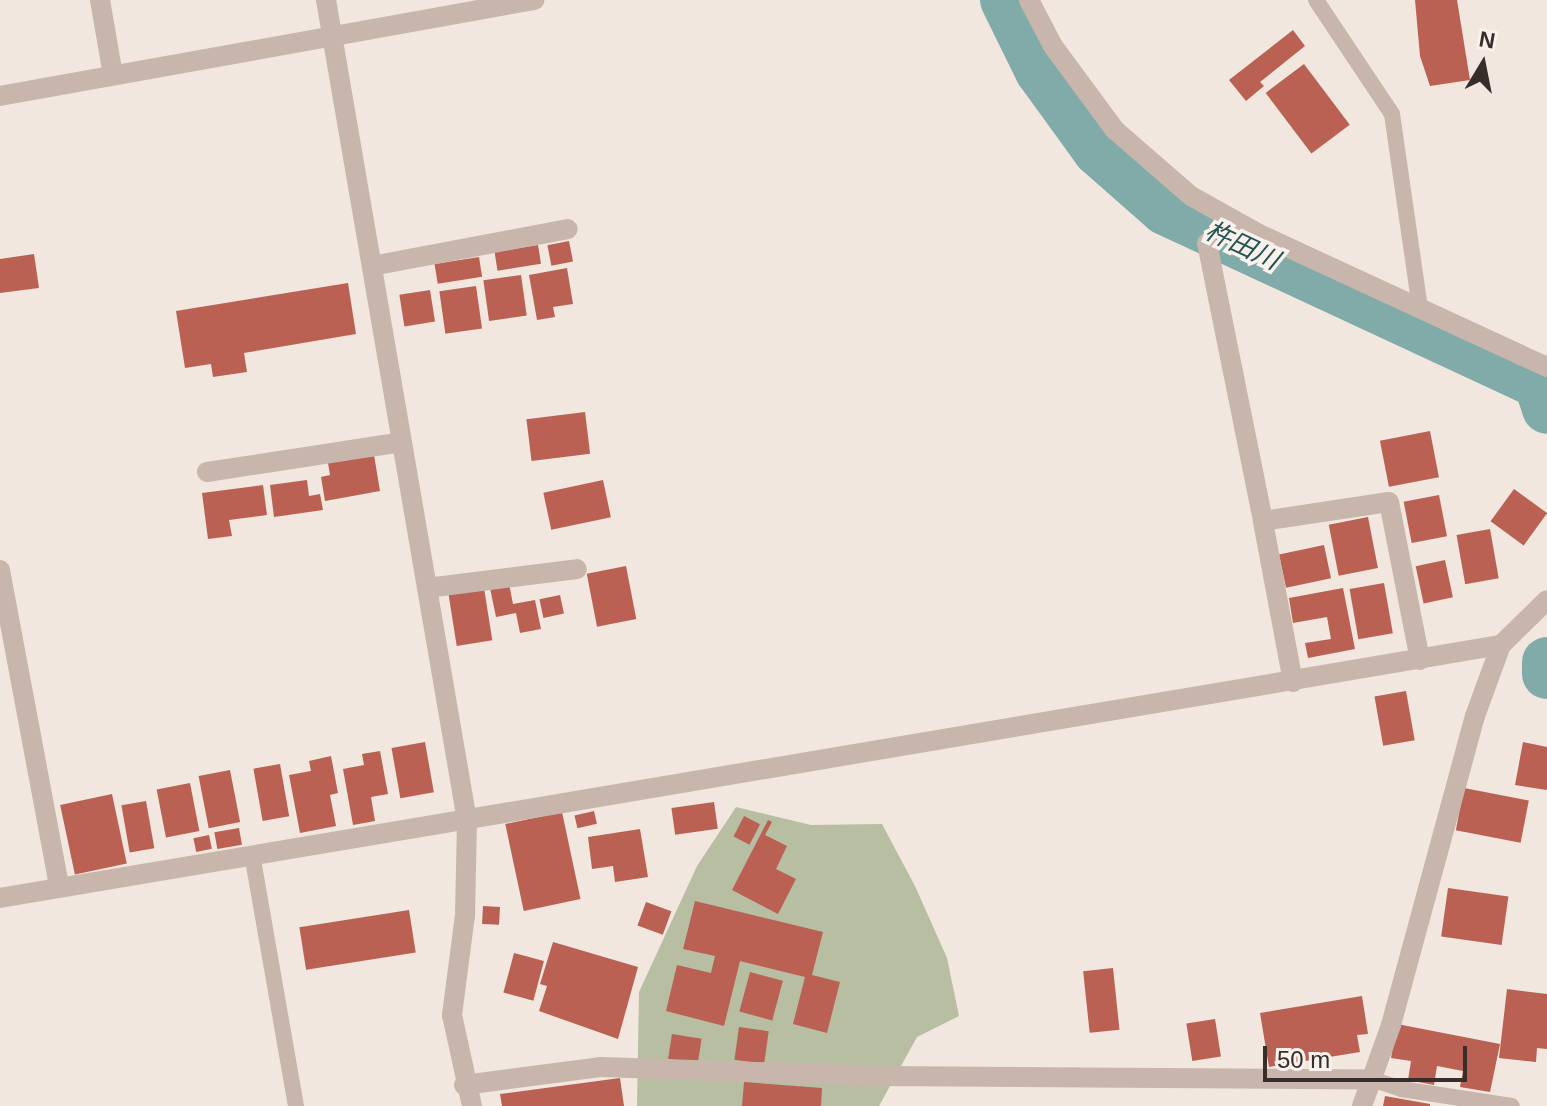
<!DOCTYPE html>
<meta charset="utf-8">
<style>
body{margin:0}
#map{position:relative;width:1547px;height:1106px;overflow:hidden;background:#f1e7df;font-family:Arial,"Noto Sans JP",sans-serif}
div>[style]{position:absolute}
.green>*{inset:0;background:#b8bea1}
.river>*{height:50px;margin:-25px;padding:0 25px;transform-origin:25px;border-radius:25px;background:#81aba8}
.building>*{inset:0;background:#ba6154;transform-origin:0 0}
.service>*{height:16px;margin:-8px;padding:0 8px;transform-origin:8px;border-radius:8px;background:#c8b6ac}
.minor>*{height:20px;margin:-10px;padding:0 10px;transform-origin:10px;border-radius:10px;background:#c8b6ac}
span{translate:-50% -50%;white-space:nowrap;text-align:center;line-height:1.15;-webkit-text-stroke:7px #f8f1ec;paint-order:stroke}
.water-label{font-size:26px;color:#245452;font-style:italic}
.north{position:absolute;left:1443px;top:24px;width:80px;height:80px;-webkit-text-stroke:6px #f8f1ec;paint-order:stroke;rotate:10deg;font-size:22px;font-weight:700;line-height:32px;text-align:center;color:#372d2a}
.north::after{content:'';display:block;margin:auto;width:28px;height:36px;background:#372d2a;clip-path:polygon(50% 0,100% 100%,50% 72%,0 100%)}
.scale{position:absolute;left:1263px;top:1046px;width:204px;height:36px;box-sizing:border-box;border:4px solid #372d2a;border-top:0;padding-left:10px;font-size:24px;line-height:28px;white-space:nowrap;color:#372d2a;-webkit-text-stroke:6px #f8f1ec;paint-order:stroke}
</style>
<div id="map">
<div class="green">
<div style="clip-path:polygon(736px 807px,811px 825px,882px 824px,915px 886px,947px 958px,959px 1016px,917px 1037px,879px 1106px,637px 1106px,639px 992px,697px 866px)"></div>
</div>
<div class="river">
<div style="left:1005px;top:0;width:79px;rotate:63.8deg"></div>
<div style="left:1040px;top:71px;width:99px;rotate:54.1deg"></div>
<div style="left:1098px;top:151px;width:89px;rotate:41.4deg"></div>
<div style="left:1165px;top:210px;width:412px;rotate:24.9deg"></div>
<div style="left:1539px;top:384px;width:26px;rotate:72deg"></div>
<div style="left:1547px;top:662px;width:12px;rotate:90deg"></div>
</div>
<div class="building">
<div style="clip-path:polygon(1415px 0,1457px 0,1470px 80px,1430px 86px,1420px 56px)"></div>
<div style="clip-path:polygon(1293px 30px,1305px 46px,1260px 82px,1264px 86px,1246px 101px,1229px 80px)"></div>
<div style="left:1304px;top:64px;width:76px;height:48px;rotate:53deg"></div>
<div style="left:569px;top:241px;width:21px;height:22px;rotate:79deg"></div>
<div style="left:538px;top:245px;width:19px;height:44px;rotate:81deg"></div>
<div style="clip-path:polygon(34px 254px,39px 288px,0 293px,0 259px)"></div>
<div style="left:479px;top:257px;width:20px;height:45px;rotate:81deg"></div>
<div style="clip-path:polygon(567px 268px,573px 304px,553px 307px,555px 317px,537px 320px,529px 275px)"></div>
<div style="left:521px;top:275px;width:41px;height:38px;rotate:82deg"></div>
<div style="clip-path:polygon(348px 283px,356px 334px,244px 353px,247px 372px,213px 377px,211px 364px,185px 368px,176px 311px)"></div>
<div style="left:476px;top:286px;width:43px;height:37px;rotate:82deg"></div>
<div style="left:430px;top:290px;width:32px;height:31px;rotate:81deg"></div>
<div style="left:585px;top:412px;width:42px;height:59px;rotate:83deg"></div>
<div style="left:1430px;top:431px;width:47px;height:51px;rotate:79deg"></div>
<div style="clip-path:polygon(374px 455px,380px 491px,325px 501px,321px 477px,330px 475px,328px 463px)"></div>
<div style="clip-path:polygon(307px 480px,309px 496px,320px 494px,323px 510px,274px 517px,270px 485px)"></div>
<div style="left:603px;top:480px;width:38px;height:61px;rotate:78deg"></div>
<div style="clip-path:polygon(263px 485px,267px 515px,229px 520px,232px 536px,208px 539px,202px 493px)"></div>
<div style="left:1514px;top:489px;width:41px;height:40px;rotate:36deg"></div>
<div style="left:1439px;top:495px;width:42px;height:36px;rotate:79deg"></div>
<div style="left:1368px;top:517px;width:52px;height:40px;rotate:79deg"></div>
<div style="left:1490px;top:529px;width:50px;height:34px;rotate:80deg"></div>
<div style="left:1324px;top:545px;width:34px;height:46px;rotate:78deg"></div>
<div style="left:1445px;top:560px;width:38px;height:30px;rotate:78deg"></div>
<div style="left:626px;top:566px;width:54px;height:40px;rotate:79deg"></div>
<div style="left:1384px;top:583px;width:51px;height:35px;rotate:80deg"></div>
<div style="clip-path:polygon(509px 584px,513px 604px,535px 600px,541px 629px,520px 633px,516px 613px,496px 617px,490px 588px)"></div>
<div style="left:484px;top:588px;width:53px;height:36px;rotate:81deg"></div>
<div style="clip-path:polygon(1343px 588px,1355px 649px,1308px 658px,1305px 643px,1331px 639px,1327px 617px,1293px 623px,1289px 598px)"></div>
<div style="left:560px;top:595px;width:19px;height:21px;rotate:78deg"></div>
<div style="left:1406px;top:691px;width:50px;height:32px;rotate:80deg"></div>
<div style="left:425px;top:742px;width:51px;height:34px;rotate:80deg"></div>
<div style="clip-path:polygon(1523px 742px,1547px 747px,1547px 790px,1515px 785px)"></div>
<div style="clip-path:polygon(380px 751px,388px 794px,371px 797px,375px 821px,353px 825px,343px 769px,364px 765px,362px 754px)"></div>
<div style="clip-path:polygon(331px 756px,338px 793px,330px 795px,336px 826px,300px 833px,289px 775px,311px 771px,309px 761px)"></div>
<div style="left:280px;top:764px;width:53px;height:27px;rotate:80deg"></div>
<div style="left:230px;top:770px;width:53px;height:32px;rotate:79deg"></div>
<div style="left:190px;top:783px;width:49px;height:34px;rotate:79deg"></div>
<div style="left:1464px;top:788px;width:66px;height:43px;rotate:11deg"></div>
<div style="left:112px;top:794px;width:71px;height:53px;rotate:78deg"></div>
<div style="left:146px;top:801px;width:48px;height:25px;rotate:80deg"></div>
<div style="left:714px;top:802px;width:27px;height:43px;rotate:82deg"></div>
<div style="left:594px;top:811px;width:13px;height:20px;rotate:77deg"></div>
<div style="left:562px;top:812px;width:89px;height:58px;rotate:78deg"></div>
<div style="left:744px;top:816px;width:18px;height:23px;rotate:27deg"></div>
<div style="clip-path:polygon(768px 820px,772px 822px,765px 835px,787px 846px,776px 869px,796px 879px,778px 914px,732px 890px)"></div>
<div style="left:239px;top:828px;width:17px;height:25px;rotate:80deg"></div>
<div style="clip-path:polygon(640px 829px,648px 877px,615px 882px,613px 866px,592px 869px,588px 837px)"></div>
<div style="left:209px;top:835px;width:14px;height:16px;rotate:78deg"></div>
<div style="left:1448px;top:888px;width:61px;height:49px;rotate:8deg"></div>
<div style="clip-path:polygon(695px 901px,823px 932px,812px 975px,840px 982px,827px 1033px,793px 1024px,805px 977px,740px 961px,724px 1026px,666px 1011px,677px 965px,711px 973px,715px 956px,683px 949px)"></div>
<div style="left:646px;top:902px;width:27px;height:25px;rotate:20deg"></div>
<div style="left:483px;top:906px;width:17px;height:18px;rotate:3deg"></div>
<div style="left:409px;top:910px;width:43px;height:111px;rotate:81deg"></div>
<div style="clip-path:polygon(553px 942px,638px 967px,618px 1039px,539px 1011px,547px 986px,540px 984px)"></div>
<div style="left:514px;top:953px;width:31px;height:41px;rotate:15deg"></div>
<div style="left:1113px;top:968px;width:62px;height:30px;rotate:84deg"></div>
<div style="left:750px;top:972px;width:34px;height:41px;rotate:15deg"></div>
<div style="clip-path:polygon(1507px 989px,1547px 994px,1547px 1049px,1537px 1048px,1536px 1062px,1499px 1058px)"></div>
<div style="clip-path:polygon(1362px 996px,1368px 1034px,1357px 1035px,1360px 1052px,1269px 1067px,1260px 1013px)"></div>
<div style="left:1215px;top:1019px;width:38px;height:29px;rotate:81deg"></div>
<div style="clip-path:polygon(1397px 1024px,1500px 1044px,1490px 1092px,1460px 1087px,1463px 1071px,1437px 1066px,1434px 1085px,1408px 1080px,1411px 1061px,1391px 1058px)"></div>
<div style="left:739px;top:1027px;width:30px;height:33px;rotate:8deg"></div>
<div style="left:672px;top:1034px;width:30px;height:25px;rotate:9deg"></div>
<div style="clip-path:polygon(620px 1078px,624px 1106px,502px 1106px,500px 1094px)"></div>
<div style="clip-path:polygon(744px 1082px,822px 1088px,821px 1106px,742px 1106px)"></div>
<div style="clip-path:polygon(1385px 1096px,1430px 1104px,1430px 1106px,1383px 1106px)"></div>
</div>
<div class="service">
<div style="left:1316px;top:0;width:137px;rotate:56.3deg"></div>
<div style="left:1392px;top:114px;width:196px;rotate:81.8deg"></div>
<div style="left:252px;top:854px;width:256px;rotate:80.1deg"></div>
<div style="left:1371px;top:1079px;width:32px;rotate:18deg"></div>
<div style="left:1401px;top:1089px;width:112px;rotate:8.7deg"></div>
</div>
<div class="minor">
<div style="left:100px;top:0;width:76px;rotate:80.2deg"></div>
<div style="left:326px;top:0;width:833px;rotate:80.25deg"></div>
<div style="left:467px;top:821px;width:94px;rotate:91.2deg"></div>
<div style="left:465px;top:915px;width:101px;rotate:97.4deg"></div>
<div style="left:452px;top:1015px;width:93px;rotate:77.6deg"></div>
<div style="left:1029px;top:0;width:52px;rotate:62.4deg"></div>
<div style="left:1053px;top:46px;width:104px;rotate:53.6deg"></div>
<div style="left:1115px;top:130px;width:101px;rotate:41deg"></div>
<div style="left:1191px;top:196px;width:78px;rotate:29.2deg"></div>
<div style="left:1259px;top:234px;width:317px;rotate:24.8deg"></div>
<div style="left:0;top:96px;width:543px;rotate:-10.19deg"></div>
<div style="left:1207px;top:243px;width:284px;rotate:78.6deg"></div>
<div style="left:372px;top:266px;width:199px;rotate:-10.7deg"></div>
<div style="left:207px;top:472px;width:197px;rotate:-8.7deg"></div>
<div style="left:0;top:570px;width:320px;rotate:79.4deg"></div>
<div style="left:427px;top:588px;width:151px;rotate:-7.2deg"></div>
<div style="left:1293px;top:682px;width:164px;rotate:-100.6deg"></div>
<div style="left:1263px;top:521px;width:127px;rotate:-8.6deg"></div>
<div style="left:1389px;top:502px;width:161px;rotate:78.9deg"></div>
<div style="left:0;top:898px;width:1522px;rotate:-9.57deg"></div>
<div style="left:464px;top:1085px;width:137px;rotate:-7.5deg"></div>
<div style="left:600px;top:1067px;width:280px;rotate:1.8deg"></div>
<div style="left:880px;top:1076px;width:491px;rotate:0.4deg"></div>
<div style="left:1362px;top:1106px;width:86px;rotate:-70.3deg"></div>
<div style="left:1391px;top:1025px;width:320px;rotate:-74.8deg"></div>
<div style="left:1475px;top:716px;width:76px;rotate:-69.9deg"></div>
<div style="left:1501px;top:645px;width:64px;rotate:-44.4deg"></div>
</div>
<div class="water-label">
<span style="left:1242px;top:246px;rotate:25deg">杵田川</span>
</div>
<div class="north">N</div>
<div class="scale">50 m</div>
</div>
